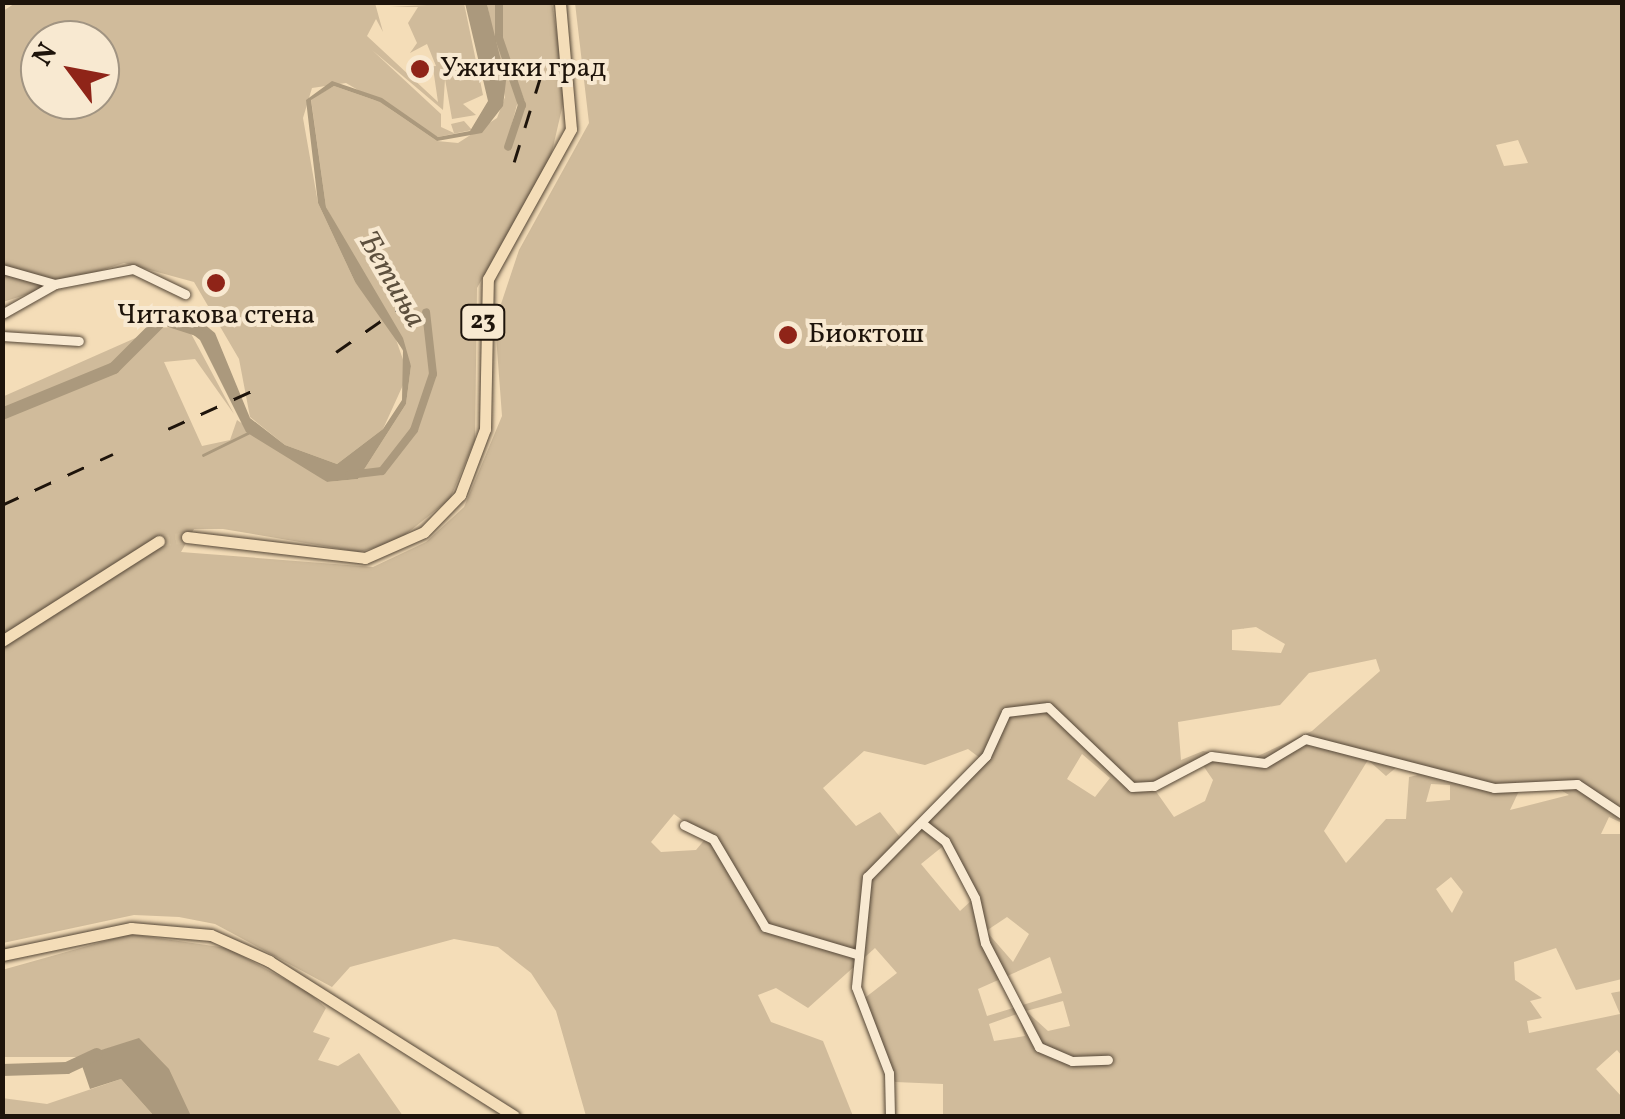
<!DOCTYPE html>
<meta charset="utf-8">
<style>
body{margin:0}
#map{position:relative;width:1625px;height:1119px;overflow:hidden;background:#f4ddb8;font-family:Vollkorn,serif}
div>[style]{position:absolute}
.green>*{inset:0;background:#d0bb9b}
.water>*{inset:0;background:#ab997d}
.stream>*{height:2.5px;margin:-1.25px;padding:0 1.25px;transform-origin:1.25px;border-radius:1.25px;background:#ab997d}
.canal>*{height:8px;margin:-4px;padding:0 4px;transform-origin:4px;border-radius:4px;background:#ab997d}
.river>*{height:12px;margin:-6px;padding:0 6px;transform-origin:6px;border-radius:6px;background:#ab997d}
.major-tunnel>*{height:11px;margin-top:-5.5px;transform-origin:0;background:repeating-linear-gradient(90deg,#d4bf9e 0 11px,transparent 0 16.5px)}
.roads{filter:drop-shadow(0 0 2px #544636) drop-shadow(0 0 2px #544636)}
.minor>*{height:9px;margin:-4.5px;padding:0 4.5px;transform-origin:4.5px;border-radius:4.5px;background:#f8e9d1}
.major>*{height:11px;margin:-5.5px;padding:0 5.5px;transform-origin:5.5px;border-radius:5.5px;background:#f4ddb8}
.rail>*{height:2.5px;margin-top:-1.25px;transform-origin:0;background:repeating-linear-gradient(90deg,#1e140b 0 18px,transparent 0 36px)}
.dots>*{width:28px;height:28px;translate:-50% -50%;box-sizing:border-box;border:5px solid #f8e9d1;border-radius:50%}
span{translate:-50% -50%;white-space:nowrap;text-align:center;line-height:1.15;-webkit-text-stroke:8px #f8e9d1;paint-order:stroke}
.shield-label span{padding:2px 8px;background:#f8e9d1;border:2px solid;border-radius:8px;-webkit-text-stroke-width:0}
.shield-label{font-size:25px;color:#1e140b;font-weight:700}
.poi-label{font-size:28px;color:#1e140b}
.left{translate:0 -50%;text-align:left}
.water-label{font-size:30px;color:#5d503e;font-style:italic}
.frame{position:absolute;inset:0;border:5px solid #1e140b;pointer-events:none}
.north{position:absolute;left:20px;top:20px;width:100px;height:100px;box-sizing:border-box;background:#f8e9d1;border:2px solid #a19482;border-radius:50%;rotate:302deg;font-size:28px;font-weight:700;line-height:40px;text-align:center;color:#1e140b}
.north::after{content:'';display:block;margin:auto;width:35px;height:45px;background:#8f2418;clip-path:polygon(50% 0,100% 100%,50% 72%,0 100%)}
</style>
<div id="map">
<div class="green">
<div style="clip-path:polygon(evenodd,17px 2px,375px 3px,383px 32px,376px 19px,367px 36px,438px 102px,433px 68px,421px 67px,436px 66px,427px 44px,410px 53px,417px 43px,408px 23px,418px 7px,389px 7px,464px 3px,483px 95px,463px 104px,476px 115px,452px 119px,445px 79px,443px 110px,372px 50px,441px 114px,441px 127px,454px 133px,451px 124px,464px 121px,472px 130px,438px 137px,346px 83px,312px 88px,303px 118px,318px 203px,355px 282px,391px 325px,408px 374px,383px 429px,337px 464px,285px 445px,250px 417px,239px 359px,194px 282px,124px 263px,3px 302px,3px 11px,17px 2px,40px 40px,100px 40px,100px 100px,40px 100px,40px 40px)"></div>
<div style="clip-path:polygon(evenodd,487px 3px,497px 3px,496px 37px,519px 97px,506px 146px,525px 102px,500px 34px,502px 3px,552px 3px,566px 91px,551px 156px,477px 288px,475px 440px,450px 499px,396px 542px,359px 552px,223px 529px,194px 529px,181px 552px,373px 567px,426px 542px,464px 507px,502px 416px,495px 322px,519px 250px,589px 123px,575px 3px,1622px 3px,1622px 823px,1609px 817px,1601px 834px,1622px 834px,1622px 979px,1576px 990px,1556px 948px,1514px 962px,1515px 980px,1542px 998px,1530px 1001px,1542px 1018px,1527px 1021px,1529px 1033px,1620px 1014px,1611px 993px,1622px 991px,1622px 1056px,1617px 1050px,1596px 1069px,1622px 1097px,1622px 1116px,943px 1116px,943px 1084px,895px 1082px,857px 1004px,897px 973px,875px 948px,808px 1008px,776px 988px,758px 995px,771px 1022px,823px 1041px,853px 1116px,586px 1116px,556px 1011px,531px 973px,498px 947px,454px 939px,350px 967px,332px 987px,215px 924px,179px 917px,134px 915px,3px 943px,2px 397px,158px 328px,187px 326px,234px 414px,195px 359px,164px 362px,202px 446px,230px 440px,237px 420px,327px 482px,358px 479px,406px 404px,411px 366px,326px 207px,311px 99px,334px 86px,380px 102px,437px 141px,458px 143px,497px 118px,505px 97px,487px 3px,1518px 140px,1528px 163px,1504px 166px,1496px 145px,1518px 140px,487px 3px,1256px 627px,1285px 644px,1281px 653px,1232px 650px,1232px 630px,1256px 627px,487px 3px,1376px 659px,1380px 671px,1312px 731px,1249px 760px,1203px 751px,1181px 760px,1178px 722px,1280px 705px,1309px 673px,1376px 659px,487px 3px,968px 749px,980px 758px,900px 837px,880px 812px,856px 826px,823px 788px,864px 751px,925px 765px,968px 749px,487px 3px,1082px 754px,1110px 778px,1095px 797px,1067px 779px,1082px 754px,487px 3px,1368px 760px,1386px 776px,1398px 766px,1418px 775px,1409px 777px,1406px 819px,1386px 819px,1346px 863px,1324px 831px,1368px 760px,487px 3px,1200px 761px,1213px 780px,1205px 801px,1174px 817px,1155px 790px,1200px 761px,487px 3px,1431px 784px,1450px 785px,1450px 800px,1426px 802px,1431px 784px,487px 3px,1551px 784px,1569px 795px,1510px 810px,1519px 791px,1551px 784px,487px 3px,674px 814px,706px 838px,696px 850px,661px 852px,651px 842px,674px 814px,487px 3px,942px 847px,972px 900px,960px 911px,921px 864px,942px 847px,487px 3px,1451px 877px,1463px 892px,1452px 913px,1436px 889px,1451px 877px,487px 3px,1007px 917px,1029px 934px,1013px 962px,986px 931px,1007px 917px,487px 3px,1050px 957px,1062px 993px,987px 1016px,978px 989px,1050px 957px,487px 3px,1063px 1001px,1070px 1026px,1048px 1031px,1026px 1011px,1063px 1001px,487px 3px,1017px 1014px,1025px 1036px,994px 1041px,989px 1024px,1017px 1014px)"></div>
<div style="clip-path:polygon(130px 934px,227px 948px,307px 991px,326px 1008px,313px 1032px,330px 1038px,318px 1060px,338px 1066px,359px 1053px,403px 1116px,191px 1116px,126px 1043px,79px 1057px,3px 1057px,2px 970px)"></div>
<div style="clip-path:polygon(121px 1079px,154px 1116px,3px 1116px,2px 1098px,47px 1104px)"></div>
</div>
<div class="water">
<div style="clip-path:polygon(465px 3px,487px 4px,506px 81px,503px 106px,482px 133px,437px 141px,380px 102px,334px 86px,311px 100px,326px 207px,403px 338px,411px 366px,406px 404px,358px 479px,327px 482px,246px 432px,200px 340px,181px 325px,187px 310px,215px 333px,250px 418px,285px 445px,337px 464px,383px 429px,402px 400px,403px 350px,355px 282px,318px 203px,306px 100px,332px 81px,382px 98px,438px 137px,470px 131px,488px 101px)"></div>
<div style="clip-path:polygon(139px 1038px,169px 1069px,191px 1116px,154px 1116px,121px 1079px,90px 1089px,79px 1057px)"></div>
</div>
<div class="stream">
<div style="left:203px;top:455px;width:50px;rotate:-26.1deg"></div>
</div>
<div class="canal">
<div style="left:499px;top:3px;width:35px;rotate:90deg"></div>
<div style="left:499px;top:38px;width:71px;rotate:71.1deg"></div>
<div style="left:522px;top:105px;width:44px;rotate:108.4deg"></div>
<div style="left:349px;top:475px;width:33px;rotate:-7deg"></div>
<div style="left:382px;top:471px;width:52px;rotate:-52deg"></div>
<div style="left:414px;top:430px;width:59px;rotate:-71.3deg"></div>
<div style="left:433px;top:374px;width:62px;rotate:-96.4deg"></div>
</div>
<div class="river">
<div style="left:2px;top:414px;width:121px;rotate:-22.3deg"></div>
<div style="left:114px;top:368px;width:69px;rotate:-45deg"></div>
<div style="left:163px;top:319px;width:35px;rotate:18deg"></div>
<div style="left:2px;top:1070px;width:65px;rotate:-1.8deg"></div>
<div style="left:67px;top:1068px;width:33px;rotate:-25deg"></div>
</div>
<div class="major-tunnel">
<div style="left:159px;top:541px;width:28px;rotate:-8deg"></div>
</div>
<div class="roads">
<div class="minor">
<div style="left:2px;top:269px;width:55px;rotate:15.8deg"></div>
<div style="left:55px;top:284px;width:79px;rotate:-10.9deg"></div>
<div style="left:133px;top:269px;width:58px;rotate:25.7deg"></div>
<div style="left:2px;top:314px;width:61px;rotate:-29.5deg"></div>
<div style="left:2px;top:336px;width:77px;rotate:3.7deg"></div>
<div style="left:923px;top:824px;width:28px;rotate:38deg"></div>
<div style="left:945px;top:841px;width:64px;rotate:62.2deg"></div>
<div style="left:975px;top:898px;width:46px;rotate:77.5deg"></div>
<div style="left:985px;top:943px;width:117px;rotate:62.6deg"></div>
<div style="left:1039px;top:1047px;width:36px;rotate:23deg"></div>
<div style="left:1072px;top:1061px;width:36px;rotate:-2deg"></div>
<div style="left:684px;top:825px;width:32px;rotate:26deg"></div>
<div style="left:713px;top:839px;width:102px;rotate:59.4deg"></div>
<div style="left:765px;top:927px;width:95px;rotate:16.5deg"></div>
<div style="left:890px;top:1116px;width:43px;rotate:-91.3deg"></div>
<div style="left:889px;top:1073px;width:92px;rotate:-111deg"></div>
<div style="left:856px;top:987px;width:111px;rotate:-84.3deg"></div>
<div style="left:867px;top:877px;width:170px;rotate:-45.5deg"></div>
<div style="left:986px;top:756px;width:48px;rotate:-65.6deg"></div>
<div style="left:1006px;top:712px;width:42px;rotate:-6.8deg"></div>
<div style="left:1048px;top:707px;width:116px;rotate:43.6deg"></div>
<div style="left:1132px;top:787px;width:22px;rotate:-3deg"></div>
<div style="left:1154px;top:786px;width:64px;rotate:-27.8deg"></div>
<div style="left:1211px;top:756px;width:54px;rotate:7.4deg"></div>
<div style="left:1265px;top:763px;width:47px;rotate:-31deg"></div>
<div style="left:1305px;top:739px;width:195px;rotate:14.5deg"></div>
<div style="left:1494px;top:788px;width:83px;rotate:-2.8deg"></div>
<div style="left:1577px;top:784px;width:54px;rotate:33.7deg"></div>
</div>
<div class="major">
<div style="left:187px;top:537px;width:179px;rotate:6.7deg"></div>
<div style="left:365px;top:558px;width:64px;rotate:-23.8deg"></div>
<div style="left:424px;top:532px;width:52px;rotate:-45.8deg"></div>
<div style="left:460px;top:495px;width:71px;rotate:-69.3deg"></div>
<div style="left:485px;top:429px;width:150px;rotate:-88.9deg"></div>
<div style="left:488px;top:279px;width:171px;rotate:-61deg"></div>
<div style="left:571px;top:129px;width:127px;rotate:-95deg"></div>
<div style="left:2px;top:641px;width:186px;rotate:-32.5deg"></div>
<div style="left:2px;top:955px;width:132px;rotate:-11.8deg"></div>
<div style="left:131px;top:928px;width:80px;rotate:5deg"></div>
<div style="left:211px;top:935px;width:64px;rotate:24.1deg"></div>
<div style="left:269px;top:961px;width:290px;rotate:32.3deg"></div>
</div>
</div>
<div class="rail">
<div style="left:514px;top:162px;width:91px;rotate:-72.8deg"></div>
<div style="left:336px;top:352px;width:88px;rotate:-34.8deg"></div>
<div style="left:168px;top:429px;width:97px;rotate:-24.4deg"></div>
<div style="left:2px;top:505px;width:122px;rotate:-24.7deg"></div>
</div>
<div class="dots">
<div style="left:420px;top:69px;background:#8f2418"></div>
<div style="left:216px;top:283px;background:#8f2418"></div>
<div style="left:788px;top:335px;background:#8f2418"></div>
</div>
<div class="shield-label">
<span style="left:483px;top:322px">23</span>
</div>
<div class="poi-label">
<span class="left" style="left:440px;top:69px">Ужички град</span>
<span style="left:216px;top:316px">Читакова стена</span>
<span class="left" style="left:808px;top:335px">Биоктош</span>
</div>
<div class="water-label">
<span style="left:391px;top:280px;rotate:60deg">Ђетиња</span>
</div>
<div class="frame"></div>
<div class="north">N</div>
</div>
